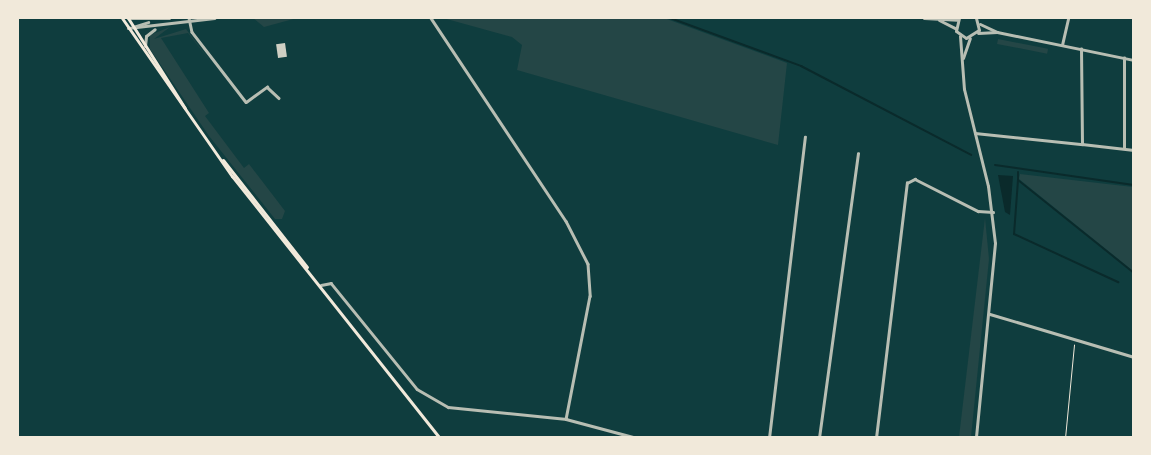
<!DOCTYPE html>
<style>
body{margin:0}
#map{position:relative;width:1151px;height:455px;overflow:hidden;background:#0f3d3e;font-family:"PT Serif",serif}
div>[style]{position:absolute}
.green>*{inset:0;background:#244646;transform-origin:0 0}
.water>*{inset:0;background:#0a2a2b}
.stream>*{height:2px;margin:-1px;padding:0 1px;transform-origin:1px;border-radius:1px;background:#0a2a2b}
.building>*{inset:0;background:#cfcfc3;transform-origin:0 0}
.path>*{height:1px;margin:-0.5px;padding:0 0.5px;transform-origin:0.5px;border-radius:0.5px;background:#f1e9da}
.minor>*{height:2.5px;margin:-1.25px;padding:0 1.25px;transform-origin:1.25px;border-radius:1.25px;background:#b8beb3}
.tertiary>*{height:3px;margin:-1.5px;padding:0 1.5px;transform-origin:1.5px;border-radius:1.5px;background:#b8beb3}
.secondary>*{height:3px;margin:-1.5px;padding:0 1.5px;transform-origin:1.5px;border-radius:1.5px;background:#f1e9da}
span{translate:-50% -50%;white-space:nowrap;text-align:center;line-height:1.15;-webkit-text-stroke:4.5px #f1e9da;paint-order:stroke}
.frame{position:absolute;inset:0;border:19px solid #f1e9da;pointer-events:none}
</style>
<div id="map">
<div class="green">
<div style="clip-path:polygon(253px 18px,297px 18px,264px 27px)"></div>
<div style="clip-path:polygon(443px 18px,664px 18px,787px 63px,778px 145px,517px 70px,522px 45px,512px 37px)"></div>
<div style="clip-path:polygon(170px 27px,154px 39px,186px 29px,213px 65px,188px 33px,161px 38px,209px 113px,205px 116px,244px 168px,249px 164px,285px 211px,282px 219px,275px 219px,209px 136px,150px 49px,150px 35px)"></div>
<div style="left:998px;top:39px;width:51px;height:5px;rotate:11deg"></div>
<div style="clip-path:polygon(1020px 174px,1133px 187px,1133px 271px,1019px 179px)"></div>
<div style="clip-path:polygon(985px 218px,989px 259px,971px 437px,959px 437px)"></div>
</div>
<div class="water">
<div style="clip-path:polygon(998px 175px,1013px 176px,1010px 215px,1005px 212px)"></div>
</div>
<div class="stream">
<div style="left:670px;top:18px;width:140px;rotate:20.1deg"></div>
<div style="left:801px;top:66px;width:192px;rotate:27.6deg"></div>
<div style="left:995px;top:165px;width:140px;rotate:8.2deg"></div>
<div style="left:1018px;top:172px;width:8px;rotate:90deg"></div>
<div style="left:1018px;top:180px;width:149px;rotate:38.7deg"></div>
<div style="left:1018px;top:180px;width:54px;rotate:94.2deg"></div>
<div style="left:1014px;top:234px;width:115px;rotate:24.8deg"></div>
</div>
<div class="building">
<div style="left:285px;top:43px;width:14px;height:9px;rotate:82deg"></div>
</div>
<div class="path">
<div style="left:1065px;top:438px;width:94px;rotate:-84.5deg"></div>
</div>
<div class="minor">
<div style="left:189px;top:18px;width:14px;rotate:78deg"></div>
<div style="left:192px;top:32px;width:88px;rotate:52.4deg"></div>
<div style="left:246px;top:102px;width:26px;rotate:-36deg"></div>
<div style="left:267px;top:87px;width:16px;rotate:43deg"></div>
<div style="left:431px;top:18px;width:244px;rotate:56.4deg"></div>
<div style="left:566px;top:221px;width:48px;rotate:62.9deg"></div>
<div style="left:588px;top:264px;width:32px;rotate:86deg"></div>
<div style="left:590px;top:296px;width:125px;rotate:101deg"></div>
<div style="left:1062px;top:45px;width:28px;rotate:-77deg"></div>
<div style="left:975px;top:133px;width:108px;rotate:5.9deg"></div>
<div style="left:1082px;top:144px;width:95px;rotate:-90.6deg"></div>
<div style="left:1082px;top:144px;width:52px;rotate:6.6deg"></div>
<div style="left:1124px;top:148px;width:90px;rotate:-90deg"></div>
<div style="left:321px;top:285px;width:10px;rotate:-11deg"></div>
<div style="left:331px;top:283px;width:136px;rotate:50.9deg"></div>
<div style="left:417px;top:389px;width:36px;rotate:30deg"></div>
<div style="left:448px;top:407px;width:119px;rotate:5.8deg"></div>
<div style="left:566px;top:419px;width:73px;rotate:15deg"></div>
<div style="left:990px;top:314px;width:150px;rotate:16.6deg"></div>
<div style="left:769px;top:438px;width:303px;rotate:-83.2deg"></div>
<div style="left:819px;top:438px;width:287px;rotate:-82.2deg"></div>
<div style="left:876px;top:438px;width:257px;rotate:-83.1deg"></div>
<div style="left:907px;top:183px;width:9px;rotate:-27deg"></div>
<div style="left:915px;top:179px;width:71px;rotate:26.9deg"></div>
<div style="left:978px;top:211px;width:15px;rotate:4deg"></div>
</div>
<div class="tertiary">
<div style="left:128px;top:18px;width:41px"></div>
<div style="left:924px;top:18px;width:33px;rotate:3deg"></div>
<div style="left:959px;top:18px;width:13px;rotate:103deg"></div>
<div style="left:956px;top:31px;width:12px;rotate:35deg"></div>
<div style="left:966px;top:38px;width:15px;rotate:-32deg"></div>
<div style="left:979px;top:30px;width:12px;rotate:-104deg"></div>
<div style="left:939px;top:20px;width:18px;rotate:27deg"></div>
<div style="left:980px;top:24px;width:19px;rotate:25deg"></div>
<div style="left:997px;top:32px;width:140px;rotate:11.6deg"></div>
<div style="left:133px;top:27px;width:16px;rotate:-18deg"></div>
<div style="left:128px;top:28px;width:87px;rotate:-6.6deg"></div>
<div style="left:978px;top:33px;width:19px;rotate:-3deg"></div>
<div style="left:960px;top:36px;width:53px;rotate:85.7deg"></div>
<div style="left:964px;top:89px;width:100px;rotate:76.1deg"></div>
<div style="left:988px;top:186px;width:57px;rotate:83deg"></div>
<div style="left:995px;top:243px;width:196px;rotate:95.6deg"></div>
<div style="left:145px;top:46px;width:10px;rotate:-84deg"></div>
<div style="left:146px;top:36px;width:11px;rotate:-38deg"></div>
<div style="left:963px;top:58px;width:21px;rotate:-71deg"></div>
</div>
<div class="secondary">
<div style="left:122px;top:18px;width:193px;rotate:55.2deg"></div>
<div style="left:232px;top:176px;width:335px;rotate:51.6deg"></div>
<div style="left:128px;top:18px;width:107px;rotate:57.7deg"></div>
<div style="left:223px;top:160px;width:136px;rotate:51.9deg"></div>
</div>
<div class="frame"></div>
</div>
